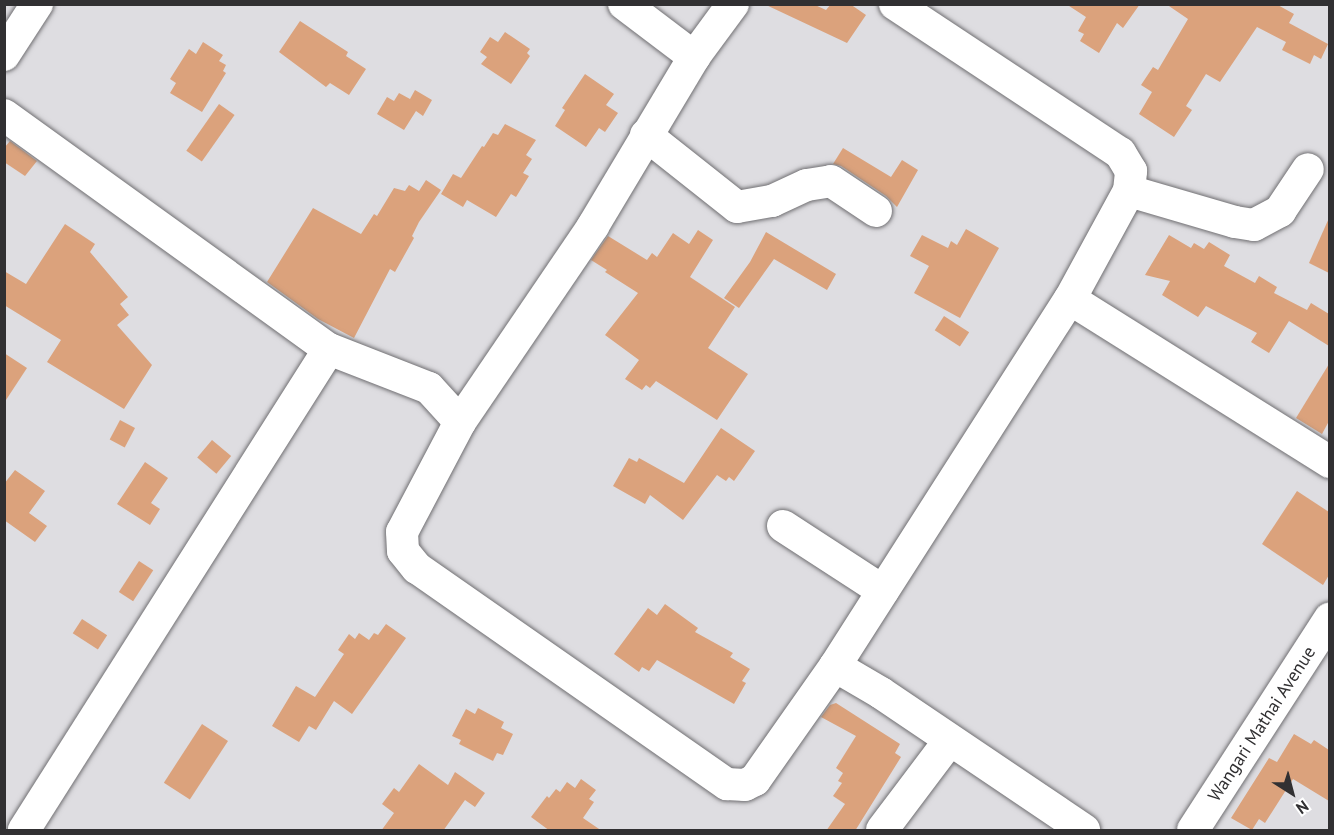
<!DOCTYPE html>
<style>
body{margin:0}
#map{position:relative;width:1334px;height:835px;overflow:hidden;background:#dedde1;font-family:"PT Sans",sans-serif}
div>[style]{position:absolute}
.building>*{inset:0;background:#dba27c;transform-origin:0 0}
.roads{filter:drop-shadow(0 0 2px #706f72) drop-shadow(0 0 2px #706f72)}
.minor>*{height:32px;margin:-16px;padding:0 16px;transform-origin:16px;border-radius:16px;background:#fff}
span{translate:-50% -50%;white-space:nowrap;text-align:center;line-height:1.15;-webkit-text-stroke:5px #fff;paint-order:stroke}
.street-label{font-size:18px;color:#313032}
.frame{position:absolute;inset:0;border:6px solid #313032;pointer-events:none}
.north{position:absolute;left:1262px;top:763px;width:60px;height:60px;-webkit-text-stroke:4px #fff;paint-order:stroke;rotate:144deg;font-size:16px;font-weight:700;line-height:24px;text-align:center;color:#313032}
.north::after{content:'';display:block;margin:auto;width:21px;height:27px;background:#313032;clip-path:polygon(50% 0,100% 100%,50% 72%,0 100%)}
</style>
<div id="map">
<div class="building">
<div style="clip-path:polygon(764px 4px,813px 4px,826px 10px,831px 4px,850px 4px,866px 15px,847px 43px)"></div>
<div style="clip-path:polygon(1066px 4px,1140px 4px,1123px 28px,1117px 23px,1099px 53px,1080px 41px,1084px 34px,1078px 31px,1086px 17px)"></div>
<div style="clip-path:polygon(1166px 4px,1276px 4px,1294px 14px,1289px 23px,1328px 44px,1321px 59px,1314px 55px,1310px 64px,1282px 50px,1286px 42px,1257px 27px,1220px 82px,1206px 74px,1186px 106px,1192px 110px,1174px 137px,1139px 114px,1152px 92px,1141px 85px,1153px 67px,1158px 70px,1188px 19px)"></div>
<div style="clip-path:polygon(300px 21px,348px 52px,346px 56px,366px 69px,349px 95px,330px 83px,326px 87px,279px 52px)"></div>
<div style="clip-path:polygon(505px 32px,530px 49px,527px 53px,530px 56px,511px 84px,481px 64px,487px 57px,480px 52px,490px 37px,498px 42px)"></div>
<div style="clip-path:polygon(203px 42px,223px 55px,219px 61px,226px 65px,223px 71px,226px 73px,202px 112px,170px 93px,176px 83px,170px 79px,189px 49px,196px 54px)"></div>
<div style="clip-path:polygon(585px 74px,614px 94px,606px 105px,618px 113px,605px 132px,599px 128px,586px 147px,555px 126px,565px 110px,562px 108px)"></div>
<div style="clip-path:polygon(415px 90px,432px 100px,423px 116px,416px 111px,404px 130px,377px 114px,387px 97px,394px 101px,399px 93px,410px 99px)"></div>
<div style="left:219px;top:104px;width:19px;height:57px;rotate:35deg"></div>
<div style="clip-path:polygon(505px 124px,536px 140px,526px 155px,532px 159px,523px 173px,529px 176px,516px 197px,511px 194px,496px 217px,467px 200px,463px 207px,441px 194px,453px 174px,461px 178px,482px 146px,484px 147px,493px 133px,498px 135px)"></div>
<div style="clip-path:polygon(10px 141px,37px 161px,25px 176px,4px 162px,4px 148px)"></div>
<div style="clip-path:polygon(843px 148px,891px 177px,902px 160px,918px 170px,897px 207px,886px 196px,841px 166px,833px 164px)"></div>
<div style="clip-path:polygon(426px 180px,441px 190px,419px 222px,412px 236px,414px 238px,395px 272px,390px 269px,354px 338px,318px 319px,267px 282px,313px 208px,361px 234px,374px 214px,377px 216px,394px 188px,405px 191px,409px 185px,419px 191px)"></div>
<div style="clip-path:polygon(1329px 218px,1329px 273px,1309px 263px)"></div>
<div style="clip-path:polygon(65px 224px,95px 244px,90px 252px,128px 297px,120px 304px,129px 315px,117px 325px,152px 365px,124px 409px,47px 362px,61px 340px,4px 305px,4px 271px,26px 284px)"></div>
<div style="clip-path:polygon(966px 229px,999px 248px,960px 318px,914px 293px,929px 266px,910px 256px,922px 235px,948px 248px,951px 241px,957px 245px)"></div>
<div style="clip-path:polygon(698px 230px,713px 240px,690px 277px,735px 307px,708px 348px,748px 374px,717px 420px,656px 381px,650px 388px,646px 385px,642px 390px,625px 379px,639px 360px,605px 335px,638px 293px,605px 272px,607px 270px,591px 260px,608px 236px,647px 260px,652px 253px,657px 257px,673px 233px,689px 244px)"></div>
<div style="clip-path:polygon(766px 232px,836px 274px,827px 290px,774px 259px,739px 308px,724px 298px,750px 262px)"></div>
<div style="clip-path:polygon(1169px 235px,1191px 248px,1194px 243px,1204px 249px,1209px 242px,1230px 255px,1224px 266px,1255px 283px,1259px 276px,1277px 287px,1274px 293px,1307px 310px,1311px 303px,1329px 314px,1329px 346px,1289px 321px,1269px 353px,1251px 342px,1257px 333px,1206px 306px,1198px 317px,1162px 295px,1170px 281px,1145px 275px)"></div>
<div style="left:944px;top:316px;width:30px;height:17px;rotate:33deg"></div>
<div style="clip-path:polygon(4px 353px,27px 368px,4px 403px)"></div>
<div style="clip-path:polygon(1329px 364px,1329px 421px,1322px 434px,1296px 418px)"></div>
<div style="left:120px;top:420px;width:17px;height:22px;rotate:28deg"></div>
<div style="clip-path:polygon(721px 428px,755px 451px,734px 481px,729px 477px,726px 481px,717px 475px,683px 520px,650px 495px,645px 504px,613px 486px,629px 458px,637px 462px,639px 458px,684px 483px)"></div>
<div style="left:212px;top:440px;width:25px;height:23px;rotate:40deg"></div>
<div style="clip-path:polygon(145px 462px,168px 478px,151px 503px,160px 509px,150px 525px,117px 504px)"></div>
<div style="clip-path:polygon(15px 470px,45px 491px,29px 513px,47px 526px,35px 542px,4px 520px,4px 484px)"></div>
<div style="clip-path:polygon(1297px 491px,1329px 512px,1329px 575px,1323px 585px,1262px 544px)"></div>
<div style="left:139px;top:561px;width:17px;height:37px;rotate:33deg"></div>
<div style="clip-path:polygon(665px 604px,698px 628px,695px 632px,733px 653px,730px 657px,750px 669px,742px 681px,746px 683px,734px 704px,657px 660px,649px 671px,642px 667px,639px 672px,614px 654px,648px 608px,657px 615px)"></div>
<div style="left:82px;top:619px;width:30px;height:17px;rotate:33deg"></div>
<div style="clip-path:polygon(386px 624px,406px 638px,352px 714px,334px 701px,316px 730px,309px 726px,299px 742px,272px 726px,296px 686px,315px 697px,344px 654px,338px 650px,349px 634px,355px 639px,359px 633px,369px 640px,374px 633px,378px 635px)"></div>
<div style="clip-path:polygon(836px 703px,900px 744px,895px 753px,901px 757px,855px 831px,826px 831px,845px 804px,833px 796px,842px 783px,838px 781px,843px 773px,836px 768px,856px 736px,821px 717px,830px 705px)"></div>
<div style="clip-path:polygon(478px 708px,504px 722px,501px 728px,513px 734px,503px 755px,497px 753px,493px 761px,459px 744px,461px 740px,452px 736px,466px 709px,475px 714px)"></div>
<div style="left:202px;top:724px;width:31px;height:70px;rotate:33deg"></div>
<div style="clip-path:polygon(1294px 734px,1311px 744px,1314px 740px,1329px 750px,1329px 801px,1293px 779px,1265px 823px,1259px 819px,1252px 830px,1231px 818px,1269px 758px,1277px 762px)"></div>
<div style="clip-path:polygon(419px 764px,448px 785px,455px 772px,485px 793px,475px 807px,465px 800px,443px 831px,381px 831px,394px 813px,382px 804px,394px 788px,399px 792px)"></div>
<div style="clip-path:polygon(581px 779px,596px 790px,589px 799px,594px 802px,583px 818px,602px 831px,550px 831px,531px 817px,547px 796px,549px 798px,556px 789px,560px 792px,567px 782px,575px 788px)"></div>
</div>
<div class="roads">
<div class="minor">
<div style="left:624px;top:4px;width:88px;rotate:37.1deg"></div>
<div style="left:4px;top:55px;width:61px;rotate:-57.1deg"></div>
<div style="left:4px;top:115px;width:400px;rotate:35.8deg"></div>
<div style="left:329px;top:349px;width:570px;rotate:122.38deg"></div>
<div style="left:646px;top:135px;width:116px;rotate:38.4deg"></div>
<div style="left:737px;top:207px;width:36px;rotate:-10deg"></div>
<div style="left:772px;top:201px;width:38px;rotate:-25deg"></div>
<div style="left:807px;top:185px;width:24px;rotate:-9deg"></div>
<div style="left:831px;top:181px;width:54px;rotate:33.7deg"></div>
<div style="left:1129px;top:191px;width:110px;rotate:16.3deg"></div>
<div style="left:1235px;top:222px;width:19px;rotate:9deg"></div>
<div style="left:1254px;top:225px;width:30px;rotate:-28deg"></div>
<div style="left:1280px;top:211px;width:50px;rotate:-56.3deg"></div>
<div style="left:1070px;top:299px;width:307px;rotate:32.1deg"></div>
<div style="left:329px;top:349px;width:107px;rotate:21.3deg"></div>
<div style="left:429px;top:388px;width:46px;rotate:47.6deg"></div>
<div style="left:460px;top:422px;width:124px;rotate:117.8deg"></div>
<div style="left:402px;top:532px;width:19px;rotate:87deg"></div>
<div style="left:403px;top:551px;width:22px;rotate:51deg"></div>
<div style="left:417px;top:568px;width:378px;rotate:34.9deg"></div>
<div style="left:727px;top:784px;width:18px;rotate:3deg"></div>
<div style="left:745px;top:785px;width:11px;rotate:-27deg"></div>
<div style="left:755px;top:780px;width:139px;rotate:-54.9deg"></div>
<div style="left:835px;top:666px;width:53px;rotate:30.4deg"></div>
<div style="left:881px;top:693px;width:245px;rotate:34deg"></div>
<div style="left:460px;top:422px;width:237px;rotate:-55.8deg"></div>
<div style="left:593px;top:226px;width:197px;rotate:-59.1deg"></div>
<div style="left:694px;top:57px;width:66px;rotate:-53.7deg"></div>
<div style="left:783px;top:526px;width:119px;rotate:33deg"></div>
<div style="left:835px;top:666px;width:436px;rotate:-57.4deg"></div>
<div style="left:1070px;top:299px;width:123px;rotate:-61.4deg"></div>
<div style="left:1129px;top:191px;width:20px;rotate:-84deg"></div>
<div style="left:1131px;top:171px;width:21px;rotate:-121deg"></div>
<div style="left:1120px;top:153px;width:270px;rotate:-146.5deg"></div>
<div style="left:882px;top:830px;width:111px;rotate:-53deg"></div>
<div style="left:1193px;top:830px;width:252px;rotate:-57.1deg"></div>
</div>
</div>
<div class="street-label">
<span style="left:1262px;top:724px;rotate:-57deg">Wangari Mathai Avenue</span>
</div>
<div class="frame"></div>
<div class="north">N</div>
</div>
